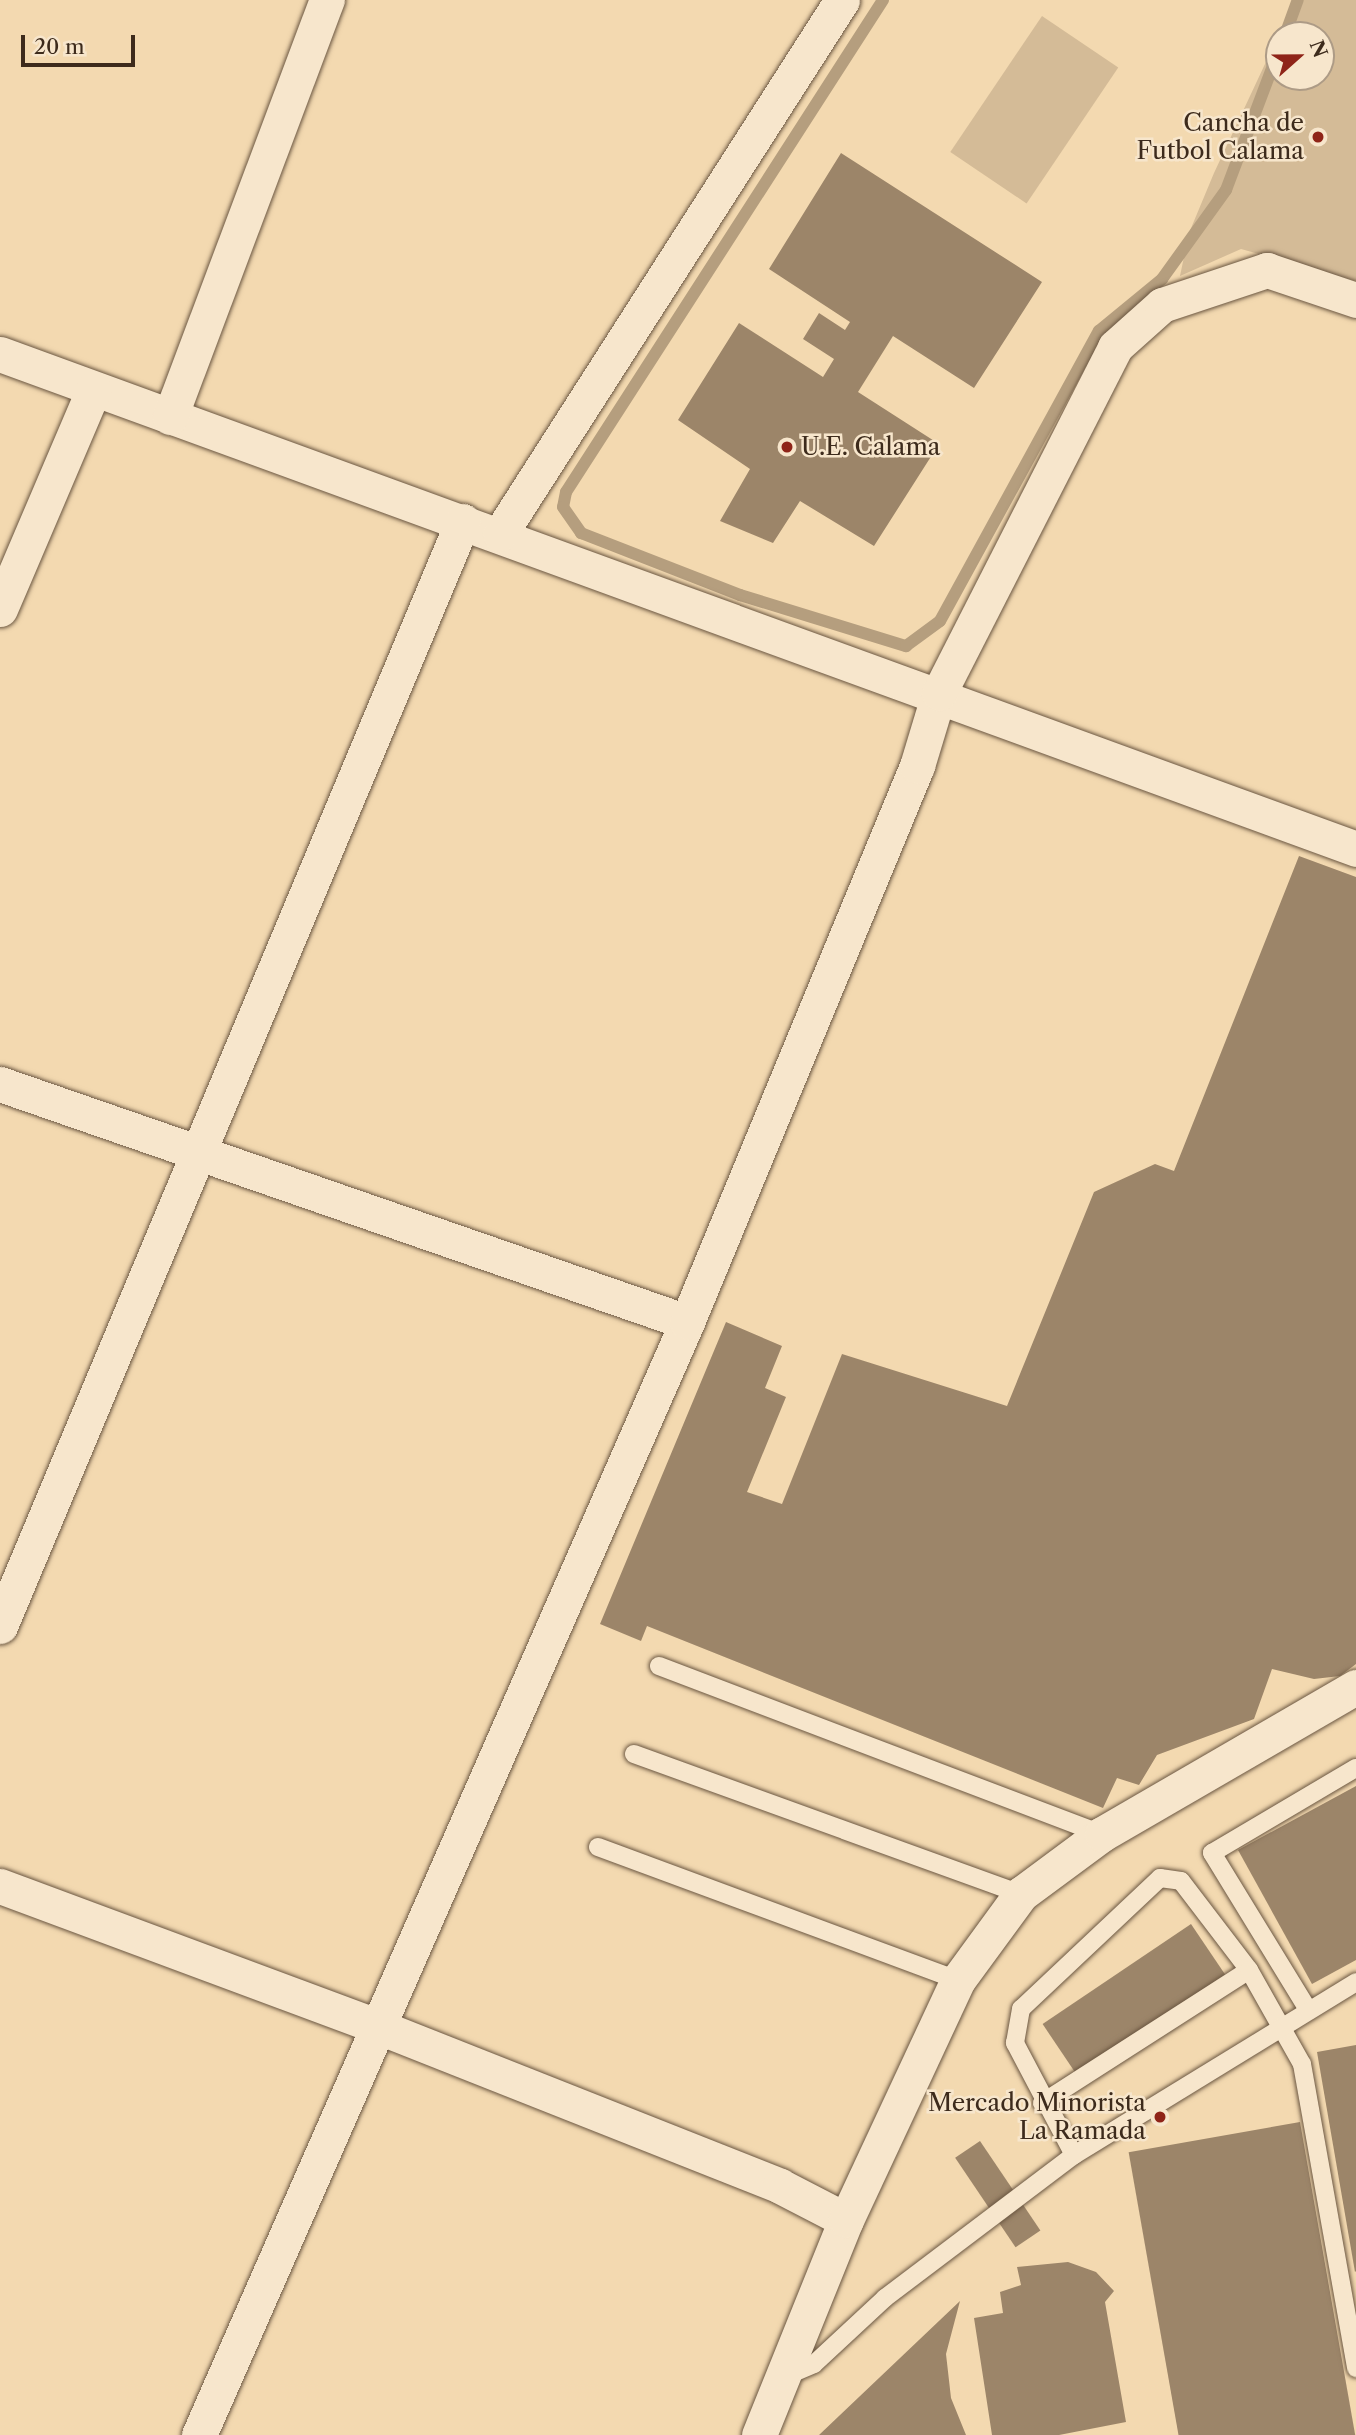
<!DOCTYPE html>
<style>
body{margin:0}
#map{position:relative;width:1356px;height:2435px;overflow:hidden;background:#f3d9b0;font-family:"Libre Caslon Text",serif}
div>[style]{position:absolute}
.green>*{inset:0;background:#d4bb97;transform-origin:0 0}
.stream>*{height:12px;margin:-6px;padding:0 6px;transform-origin:6px;border-radius:6px;background:#b59e7e}
.building>*{inset:0;background:#9c8569;transform-origin:0 0}
.roads{filter:drop-shadow(0 0 2px #6a5641) drop-shadow(0 0 2px #6a5641)}
.service>*{height:18px;margin:-9px;padding:0 9px;transform-origin:9px;border-radius:9px;background:#f7e6cc}
.minor>*{height:35px;margin:-17.5px;padding:0 17.5px;transform-origin:17.5px;border-radius:17.5px;background:#f7e6cc}
.dots>*{width:19px;height:19px;translate:-50% -50%;box-sizing:border-box;border:4px solid #f7e6cc;border-radius:50%}
span{translate:-50% -50%;white-space:nowrap;text-align:center;line-height:1.15;-webkit-text-stroke:5px #f7e6cc;paint-order:stroke}
.poi-label{font-size:24px;color:#3d2b1c}
.right{translate:-100% -50%;text-align:right}
.left{translate:0 -50%;text-align:left}
.north{position:absolute;left:1265px;top:21px;width:70px;height:70px;box-sizing:border-box;background:#f7e6cc;border:2px solid #ad9b86;border-radius:50%;rotate:69deg;font-size:19px;font-weight:700;line-height:28px;text-align:center;color:#3d2b1c}
.north::after{content:'';display:block;margin:auto;width:24px;height:32px;background:#8f2418;clip-path:polygon(50% 0,100% 100%,50% 72%,0 100%)}
.scale{position:absolute;left:21px;top:35px;width:114px;height:32px;box-sizing:border-box;border:4px solid #3d2b1c;border-top:0;padding-left:9px;font-size:21px;line-height:24px;white-space:nowrap;color:#3d2b1c;-webkit-text-stroke:5px #f7e6cc;paint-order:stroke}
</style>
<div id="map">
<div class="green">
<div style="clip-path:polygon(evenodd,1295px 0,1356px 0,1356px 281px,1241px 249px,1180px 276px,1189px 233px,1214px 173px,1295px 0,1279px 35px,1321px 35px,1321px 77px,1279px 77px,1279px 35px)"></div>
<div style="left:1042px;top:16px;width:92px;height:164px;rotate:34deg"></div>
</div>
<div class="stream">
<div style="left:883px;top:0;width:585px;rotate:122.79deg"></div>
<div style="left:566px;top:492px;width:15px;rotate:101deg"></div>
<div style="left:563px;top:507px;width:32px;rotate:55deg"></div>
<div style="left:581px;top:533px;width:171px;rotate:21.3deg"></div>
<div style="left:740px;top:595px;width:174px;rotate:17.1deg"></div>
<div style="left:906px;top:646px;width:42px;rotate:-36.3deg"></div>
<div style="left:940px;top:621px;width:331px;rotate:-61.3deg"></div>
<div style="left:1099px;top:331px;width:82px;rotate:-39.5deg"></div>
<div style="left:1162px;top:279px;width:110px;rotate:-54.3deg"></div>
<div style="left:1226px;top:190px;width:150px;rotate:-69.3deg"></div>
<div style="left:1285px;top:35px;width:37px;rotate:-70deg"></div>
</div>
<div class="building">
<div style="clip-path:polygon(841px 153px,1042px 282px,974px 388px,893px 336px,858px 392px,939px 444px,874px 546px,800px 501px,773px 543px,720px 521px,750px 469px,678px 420px,739px 323px,823px 377px,834px 359px,803px 339px,819px 313px,845px 330px,850px 322px,769px 269px)"></div>
<div style="clip-path:polygon(1299px 856px,1356px 877px,1356px 1664px,1340px 1676px,1314px 1679px,1272px 1669px,1254px 1719px,1157px 1755px,1139px 1785px,1117px 1778px,1103px 1808px,647px 1626px,641px 1641px,600px 1624px,726px 1322px,782px 1346px,765px 1388px,786px 1397px,747px 1492px,782px 1504px,842px 1354px,1007px 1406px,1094px 1192px,1155px 1164px,1174px 1171px)"></div>
<div style="clip-path:polygon(1356px 1786px,1356px 1960px,1312px 1984px,1238px 1850px)"></div>
<div style="left:1191px;top:1924px;width:61px;height:179px;rotate:56deg"></div>
<div style="clip-path:polygon(1356px 2045px,1356px 2271px,1355px 2272px,1317px 2052px)"></div>
<div style="left:1300px;top:2122px;width:318px;height:174px;rotate:80deg"></div>
<div style="left:980px;top:2141px;width:108px;height:30px;rotate:56deg"></div>
<div style="clip-path:polygon(1068px 2262px,1096px 2272px,1114px 2291px,1105px 2302px,1126px 2422px,1059px 2435px,992px 2435px,974px 2318px,1003px 2313px,1000px 2292px,1021px 2285px,1017px 2267px)"></div>
<div style="clip-path:polygon(960px 2301px,946px 2354px,951px 2398px,966px 2435px,819px 2435px)"></div>
</div>
<div class="roads">
<div class="service">
<div style="left:659px;top:1666px;width:474px;rotate:20.8deg"></div>
<div style="left:634px;top:1754px;width:412px;rotate:19.9deg"></div>
<div style="left:598px;top:1847px;width:384px;rotate:20.3deg"></div>
<div style="left:1307px;top:2008px;width:182px;rotate:-121.5deg"></div>
<div style="left:1212px;top:1853px;width:167px;rotate:-30.6deg"></div>
<div style="left:1042px;top:2103px;width:246px;rotate:-32.7deg"></div>
<div style="left:1074px;top:2155px;width:127px;rotate:-117.8deg"></div>
<div style="left:1015px;top:2043px;width:35px;rotate:-80deg"></div>
<div style="left:1021px;top:2009px;width:191px;rotate:-43.3deg"></div>
<div style="left:1160px;top:1878px;width:21px;rotate:8deg"></div>
<div style="left:1181px;top:1881px;width:112px;rotate:52.6deg"></div>
<div style="left:1249px;top:1970px;width:108px;rotate:60.6deg"></div>
<div style="left:1302px;top:2064px;width:309px;rotate:79.9deg"></div>
<div style="left:786px;top:2376px;width:30px;rotate:-23deg"></div>
<div style="left:814px;top:2364px;width:97px;rotate:-42.9deg"></div>
<div style="left:885px;top:2298px;width:237px;rotate:-37.1deg"></div>
<div style="left:1074px;top:2155px;width:331px;rotate:-31.5deg"></div>
</div>
<div class="minor">
<div style="left:0;top:354px;width:1444px;rotate:20.05deg"></div>
<div style="left:170px;top:417px;width:446px;rotate:-69.4deg"></div>
<div style="left:500px;top:534px;width:634px;rotate:-57.36deg"></div>
<div style="left:0;top:609px;width:239px;rotate:-66.9deg"></div>
<div style="left:0;top:1084px;width:727px;rotate:19.11deg"></div>
<div style="left:0;top:1626px;width:1198px;rotate:-67.27deg"></div>
<div style="left:0;top:1886px;width:404px;rotate:20.4deg"></div>
<div style="left:379px;top:2027px;width:431px;rotate:21.6deg"></div>
<div style="left:780px;top:2186px;width:74px;rotate:27.3deg"></div>
<div style="left:199px;top:2435px;width:1215px;rotate:-66.32deg"></div>
<div style="left:687px;top:1322px;width:602px;rotate:-67.53deg"></div>
<div style="left:917px;top:766px;width:76px;rotate:-73.2deg"></div>
<div style="left:939px;top:693px;width:388px;rotate:-63deg"></div>
<div style="left:1115px;top:347px;width:63px;rotate:-41.8deg"></div>
<div style="left:1162px;top:305px;width:111px;rotate:-18.4deg"></div>
<div style="left:1267px;top:270px;width:94px;rotate:18.6deg"></div>
<div style="left:759px;top:2435px;width:232px;rotate:-68deg"></div>
<div style="left:846px;top:2220px;width:265px;rotate:-65deg"></div>
<div style="left:958px;top:1980px;width:107px;rotate:-53.8deg"></div>
<div style="left:1021px;top:1894px;width:101px;rotate:-36.5deg"></div>
<div style="left:1102px;top:1834px;width:293px;rotate:-30.1deg"></div>
</div>
</div>
<div class="dots">
<div style="left:1318px;top:137px;background:#8f2418"></div>
<div style="left:787px;top:447px;background:#8f2418"></div>
<div style="left:1160px;top:2117px;background:#8f2418"></div>
</div>
<div class="poi-label">
<span class="right" style="left:1304px;top:137px">Cancha de<br>Futbol Calama</span>
<span class="left" style="left:801px;top:447px">U.E. Calama</span>
<span class="right" style="left:1146px;top:2117px">Mercado Minorista<br>La Ramada</span>
</div>
<div class="north">N</div>
<div class="scale">20 m</div>
</div>
